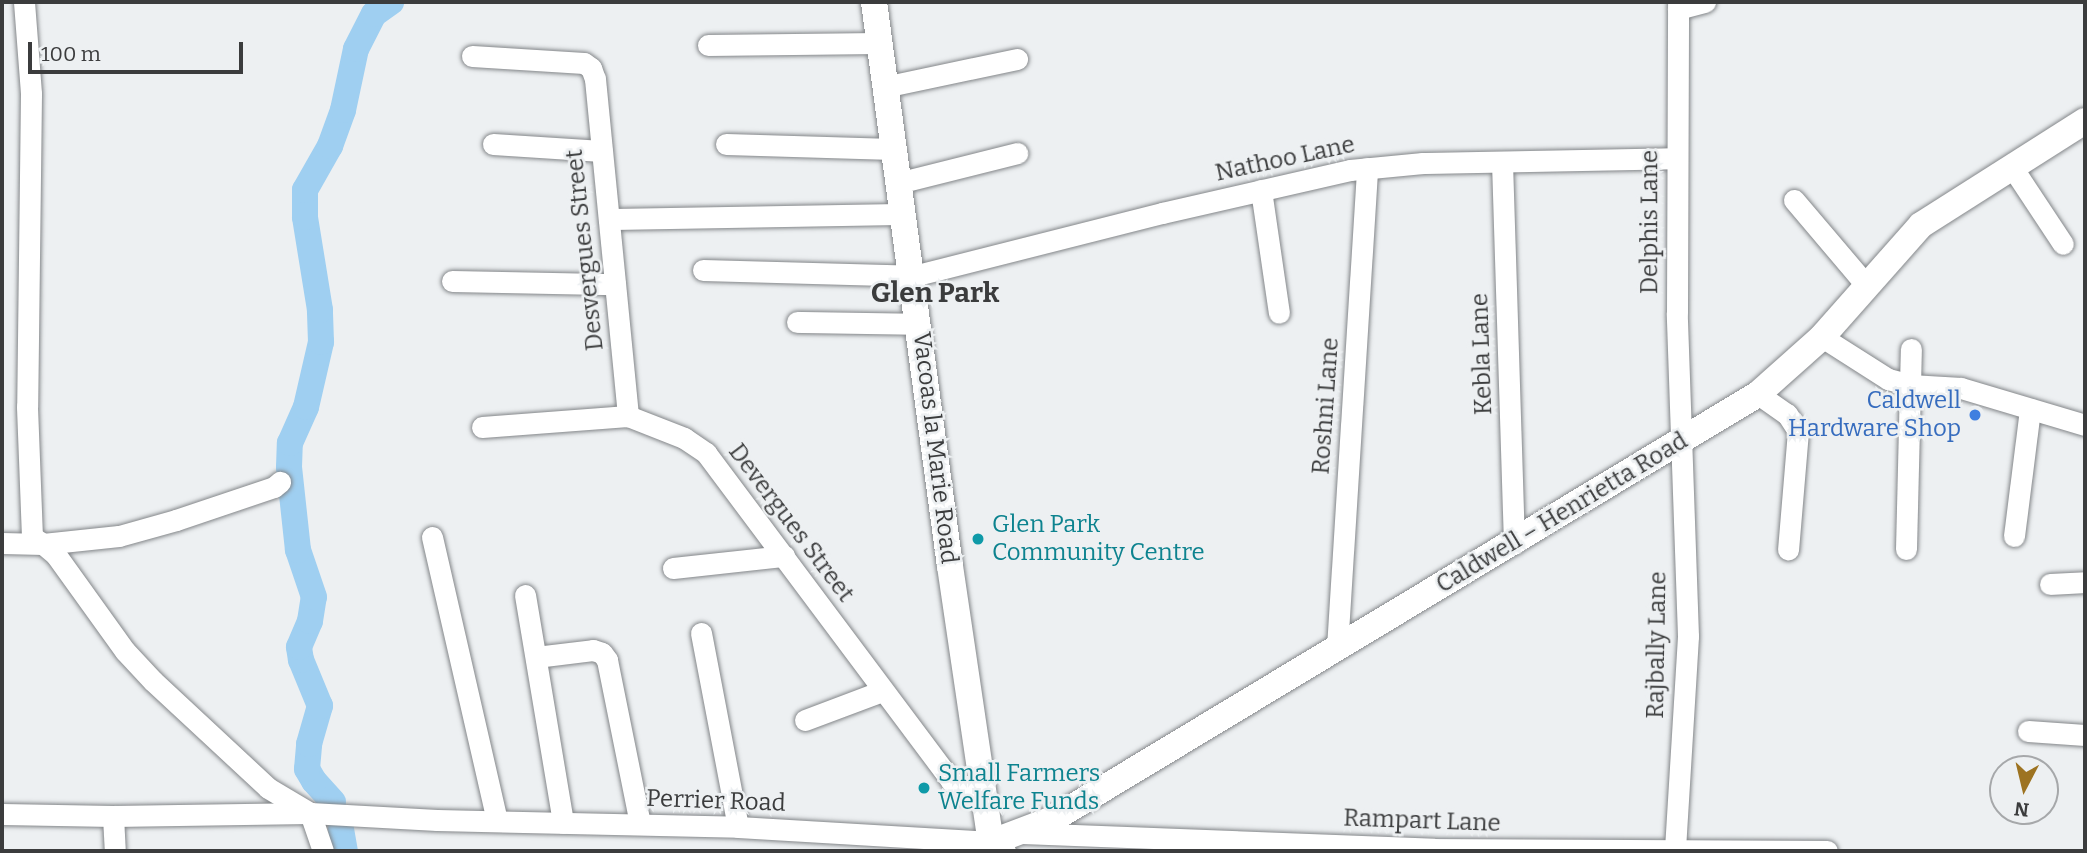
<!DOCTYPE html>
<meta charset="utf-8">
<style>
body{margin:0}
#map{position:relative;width:2087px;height:853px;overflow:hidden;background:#edf0f2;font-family:Bitter,serif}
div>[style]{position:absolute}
.river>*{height:26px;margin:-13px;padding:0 13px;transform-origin:13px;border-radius:13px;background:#9fcff1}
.roads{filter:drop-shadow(0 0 2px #838689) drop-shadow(0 0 2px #838689)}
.minor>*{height:21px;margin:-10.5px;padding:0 10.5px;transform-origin:10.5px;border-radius:10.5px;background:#fff}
.major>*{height:26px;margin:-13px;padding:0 13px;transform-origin:13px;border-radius:13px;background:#fff}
.dots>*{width:19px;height:19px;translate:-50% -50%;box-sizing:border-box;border:4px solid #edf0f2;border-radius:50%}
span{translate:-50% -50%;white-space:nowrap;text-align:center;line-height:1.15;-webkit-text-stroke:5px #edf0f2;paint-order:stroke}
.street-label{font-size:24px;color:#3b3c3d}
.shop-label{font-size:24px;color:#366cbe}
.right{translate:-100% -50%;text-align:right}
.culture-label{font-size:24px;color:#0d838f}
.left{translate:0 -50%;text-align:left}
.quarter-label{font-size:28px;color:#3b3c3d;font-weight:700}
.frame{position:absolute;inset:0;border:4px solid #3b3c3d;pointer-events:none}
.north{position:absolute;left:1989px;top:755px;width:70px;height:70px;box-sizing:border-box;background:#edf0f2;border:2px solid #a6a8aa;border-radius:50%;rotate:187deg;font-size:19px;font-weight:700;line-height:28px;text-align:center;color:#3b3c3d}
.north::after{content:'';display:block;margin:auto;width:24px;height:32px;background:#9d7321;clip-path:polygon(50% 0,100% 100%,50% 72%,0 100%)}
.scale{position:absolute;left:28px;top:42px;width:215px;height:32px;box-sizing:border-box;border:4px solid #3b3c3d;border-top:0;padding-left:9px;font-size:21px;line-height:24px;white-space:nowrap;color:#3b3c3d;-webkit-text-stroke:5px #edf0f2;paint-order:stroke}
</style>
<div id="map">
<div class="river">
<div style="left:333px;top:802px;width:28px;rotate:-132deg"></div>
<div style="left:314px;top:781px;width:14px;rotate:-120deg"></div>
<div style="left:307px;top:769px;width:25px;rotate:-85deg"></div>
<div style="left:309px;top:744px;width:40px;rotate:-74deg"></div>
<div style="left:320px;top:706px;width:50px;rotate:-112.4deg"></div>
<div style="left:301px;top:660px;width:13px;rotate:-99deg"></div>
<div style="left:299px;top:647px;width:28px;rotate:-67deg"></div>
<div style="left:310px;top:621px;width:24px;rotate:-81deg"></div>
<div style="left:314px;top:597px;width:50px;rotate:-108.8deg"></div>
<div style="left:298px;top:550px;width:83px;rotate:-96.2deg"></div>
<div style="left:289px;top:467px;width:24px;rotate:-88deg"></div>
<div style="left:290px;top:443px;width:39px;rotate:-66deg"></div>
<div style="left:306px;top:407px;width:67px;rotate:-77deg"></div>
<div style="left:321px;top:342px;width:32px;rotate:-92deg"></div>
<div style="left:320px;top:310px;width:94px;rotate:-99.2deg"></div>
<div style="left:305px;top:217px;width:27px;rotate:-90deg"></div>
<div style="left:305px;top:190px;width:51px;rotate:-60.4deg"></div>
<div style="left:330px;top:146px;width:38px;rotate:-70deg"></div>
<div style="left:343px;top:110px;width:62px;rotate:-78deg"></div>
<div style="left:356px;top:49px;width:39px;rotate:-63deg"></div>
<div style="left:374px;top:14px;width:21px;rotate:-35deg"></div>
<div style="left:341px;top:829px;width:22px;rotate:80deg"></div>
</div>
<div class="roads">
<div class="minor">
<div style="left:24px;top:2px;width:92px;rotate:85.6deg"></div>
<div style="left:31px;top:94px;width:313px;rotate:90.7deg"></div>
<div style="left:27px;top:407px;width:130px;rotate:87.8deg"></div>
<div style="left:32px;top:537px;width:13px;rotate:32deg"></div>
<div style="left:43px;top:544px;width:76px;rotate:-6deg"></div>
<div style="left:119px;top:536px;width:59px;rotate:-15.7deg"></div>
<div style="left:176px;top:520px;width:103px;rotate:-18.6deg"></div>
<div style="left:274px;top:487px;width:8px;rotate:-40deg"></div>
<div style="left:1678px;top:9px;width:28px;rotate:-15deg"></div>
<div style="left:708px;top:45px;width:171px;rotate:-0.7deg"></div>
<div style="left:472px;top:56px;width:112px;rotate:3.6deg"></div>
<div style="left:584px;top:63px;width:9px;rotate:36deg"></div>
<div style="left:591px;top:68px;width:12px;rotate:70deg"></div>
<div style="left:595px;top:79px;width:339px;rotate:84.4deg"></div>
<div style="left:884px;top:87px;width:136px;rotate:-11.9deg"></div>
<div style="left:493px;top:144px;width:109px;rotate:3.7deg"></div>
<div style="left:726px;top:144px;width:167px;rotate:1.7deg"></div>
<div style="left:1502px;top:162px;width:382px;rotate:88.2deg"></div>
<div style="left:2012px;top:167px;width:92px;rotate:56.5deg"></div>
<div style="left:898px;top:183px;width:123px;rotate:-14.1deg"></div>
<div style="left:1261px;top:190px;width:124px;rotate:81.7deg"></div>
<div style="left:1794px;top:200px;width:111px;rotate:49.7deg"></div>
<div style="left:609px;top:219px;width:294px;rotate:-1deg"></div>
<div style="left:703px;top:270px;width:210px;rotate:1.6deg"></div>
<div style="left:913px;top:276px;width:257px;rotate:-14.2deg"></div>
<div style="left:1162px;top:213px;width:193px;rotate:-12.9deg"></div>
<div style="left:1350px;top:170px;width:73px;rotate:-5.5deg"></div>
<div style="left:1423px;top:163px;width:253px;rotate:-1.1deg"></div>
<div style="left:452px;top:281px;width:163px;rotate:1.1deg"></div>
<div style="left:797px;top:322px;width:122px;rotate:0.9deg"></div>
<div style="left:1822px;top:337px;width:78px;rotate:32.5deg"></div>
<div style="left:1888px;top:379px;width:23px;rotate:15deg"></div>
<div style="left:1910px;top:385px;width:51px;rotate:3.4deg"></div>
<div style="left:1961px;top:388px;width:129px;rotate:16.6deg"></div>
<div style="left:1758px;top:394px;width:35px;rotate:35deg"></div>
<div style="left:1787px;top:414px;width:20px;rotate:57deg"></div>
<div style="left:1798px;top:431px;width:119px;rotate:94.8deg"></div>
<div style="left:482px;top:427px;width:146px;rotate:-4.3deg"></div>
<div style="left:628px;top:416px;width:60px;rotate:21.4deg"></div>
<div style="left:684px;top:438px;width:27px;rotate:34deg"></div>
<div style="left:706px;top:453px;width:409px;rotate:53.2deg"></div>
<div style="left:951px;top:781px;width:19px;rotate:43deg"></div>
<div style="left:965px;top:794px;width:18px;rotate:9deg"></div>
<div style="left:2014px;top:536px;width:128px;rotate:-82.8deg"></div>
<div style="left:432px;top:537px;width:291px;rotate:77.1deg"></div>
<div style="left:2px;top:543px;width:41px;rotate:1.4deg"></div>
<div style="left:43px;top:544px;width:17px;rotate:40deg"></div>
<div style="left:56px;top:555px;width:118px;rotate:54.3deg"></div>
<div style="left:125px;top:651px;width:41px;rotate:47deg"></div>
<div style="left:153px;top:681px;width:157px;rotate:42.9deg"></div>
<div style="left:268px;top:788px;width:49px;rotate:30.8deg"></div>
<div style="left:310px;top:813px;width:40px;rotate:71.1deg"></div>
<div style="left:1906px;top:549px;width:200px;rotate:-88.6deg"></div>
<div style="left:673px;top:568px;width:112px;rotate:-6.2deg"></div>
<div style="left:2050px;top:584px;width:35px;rotate:-3deg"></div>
<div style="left:525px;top:595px;width:231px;rotate:80.5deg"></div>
<div style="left:701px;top:633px;width:197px;rotate:79.2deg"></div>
<div style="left:1337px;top:648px;width:481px;rotate:-86.4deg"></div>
<div style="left:536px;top:657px;width:57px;rotate:-7deg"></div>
<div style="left:593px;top:650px;width:9px;rotate:18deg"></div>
<div style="left:602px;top:653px;width:9px;rotate:54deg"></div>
<div style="left:607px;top:660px;width:167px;rotate:78.6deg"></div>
<div style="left:805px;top:720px;width:82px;rotate:-20.6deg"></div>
<div style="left:2028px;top:731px;width:57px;rotate:4deg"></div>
<div style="left:2px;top:814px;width:111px;rotate:1deg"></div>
<div style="left:113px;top:816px;width:197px;rotate:-0.9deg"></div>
<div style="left:310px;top:813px;width:127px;rotate:3.2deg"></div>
<div style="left:437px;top:820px;width:301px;rotate:1.3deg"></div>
<div style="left:738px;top:827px;width:254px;rotate:3.4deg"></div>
<div style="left:992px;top:842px;width:16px;rotate:35deg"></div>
<div style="left:113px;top:816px;width:35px;rotate:87deg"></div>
<div style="left:1022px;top:833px;width:412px;rotate:2.2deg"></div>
<div style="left:1434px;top:849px;width:393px;rotate:0.3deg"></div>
<div style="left:1675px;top:849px;width:213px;rotate:-86.5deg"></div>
<div style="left:1688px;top:636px;width:323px;rotate:-92deg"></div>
<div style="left:1677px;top:313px;width:311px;rotate:-89.8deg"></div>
</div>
<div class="major">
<div style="left:874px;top:2px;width:569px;rotate:82.33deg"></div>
<div style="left:950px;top:566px;width:288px;rotate:81.6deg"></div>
<div style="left:992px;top:842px;width:65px;rotate:-20.7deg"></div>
<div style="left:1053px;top:819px;width:823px;rotate:-31.08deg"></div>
<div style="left:1758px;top:394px;width:86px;rotate:-41.7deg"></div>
<div style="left:1822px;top:337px;width:149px;rotate:-48.5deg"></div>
<div style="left:1921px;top:225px;width:194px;rotate:-32.4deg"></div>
</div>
</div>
<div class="dots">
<div style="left:1975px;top:415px;background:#3f7fe0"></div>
<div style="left:978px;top:539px;background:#0f9aa8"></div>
<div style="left:924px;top:788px;background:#0f9aa8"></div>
</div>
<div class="street-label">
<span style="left:1285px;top:159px;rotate:-12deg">Nathoo Lane</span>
<span style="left:1650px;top:222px;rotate:-90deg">Delphis Lane</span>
<span style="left:585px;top:250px;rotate:-96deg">Desvergues Street</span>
<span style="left:1482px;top:354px;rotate:-92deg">Kebla Lane</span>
<span style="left:1326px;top:406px;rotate:-86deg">Roshni Lane</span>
<span style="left:935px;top:448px;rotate:83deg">Vacoas la Marie Road</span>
<span style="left:1562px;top:513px;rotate:-31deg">Caldwell – Henrietta Road</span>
<span style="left:791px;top:523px;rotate:53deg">Devergues Street</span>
<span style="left:1657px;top:645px;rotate:-89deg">Rajbally Lane</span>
<span style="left:716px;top:801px;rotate:2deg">Perrier Road</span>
<span style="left:1422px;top:821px;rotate:2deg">Rampart Lane</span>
</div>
<div class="shop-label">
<span class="right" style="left:1961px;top:415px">Caldwell<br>Hardware Shop</span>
</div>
<div class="culture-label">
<span class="left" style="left:992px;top:539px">Glen Park<br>Community Centre</span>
<span class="left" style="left:938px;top:788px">Small Farmers<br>Welfare Funds</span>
</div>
<div class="quarter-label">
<span style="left:935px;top:293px">Glen Park</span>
</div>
<div class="frame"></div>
<div class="north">N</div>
<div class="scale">100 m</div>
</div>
